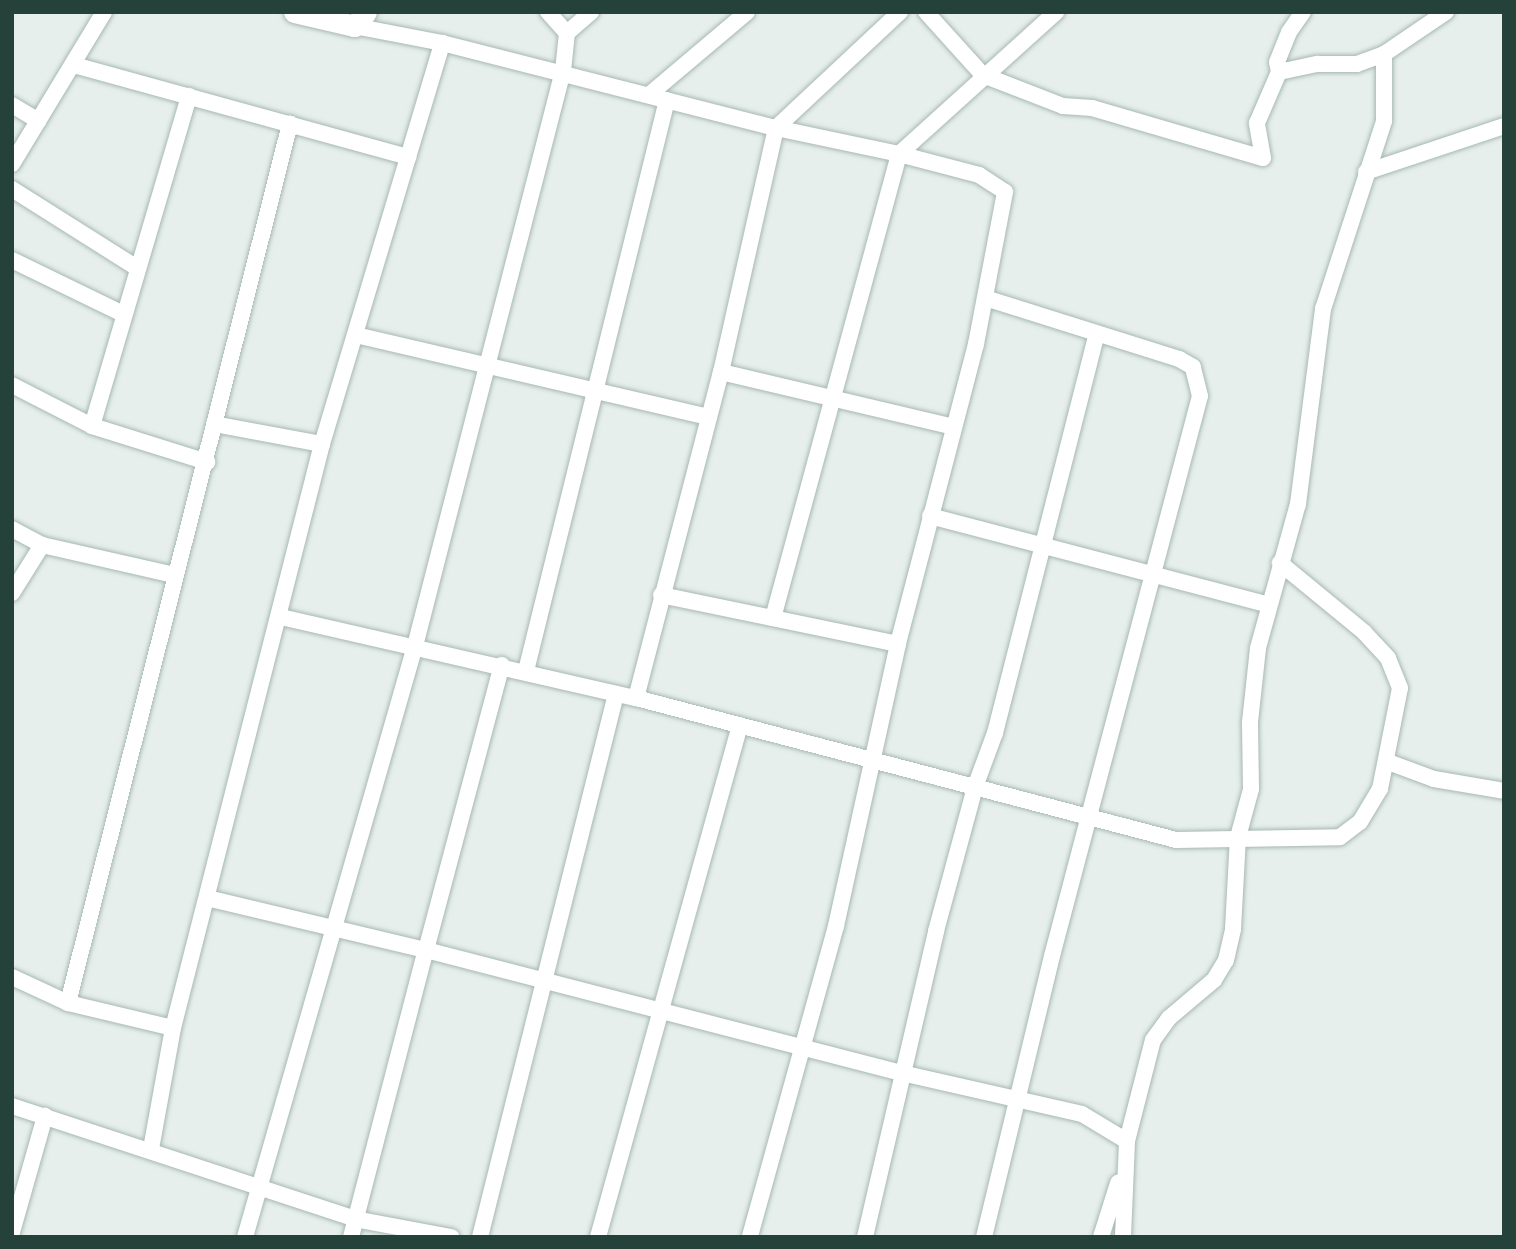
<!DOCTYPE html>
<style>
body{margin:0}
#map{position:relative;width:1516px;height:1249px;overflow:hidden;background:#e6efeb;font-family:Roboto,sans-serif}
div>[style]{position:absolute}
.roads{filter:drop-shadow(0 0 2px #a8b8b2) drop-shadow(0 0 2px #a8b8b2)}
.minor>*{height:16px;margin:-8px;padding:0 8px;transform-origin:8px;border-radius:8px;background:#fff}
.tertiary>*{height:21px;margin:-10.5px;padding:0 10.5px;transform-origin:10.5px;border-radius:10.5px;background:#fff}
span{translate:-50% -50%;white-space:nowrap;text-align:center;line-height:1.15;-webkit-text-stroke:5px #f7fbf9;paint-order:stroke}
.frame{position:absolute;inset:0;border:14px solid #24423a;pointer-events:none}
</style>
<div id="map">
<div class="roads">
<div class="minor">
<div style="left:548px;top:12px;width:28px;rotate:48deg"></div>
<div style="left:926px;top:12px;width:85px;rotate:47.9deg"></div>
<div style="left:983px;top:75px;width:86px;rotate:21.2deg"></div>
<div style="left:1063px;top:106px;width:29px;rotate:4deg"></div>
<div style="left:1092px;top:108px;width:178px;rotate:16.3deg"></div>
<div style="left:1263px;top:158px;width:36px;rotate:-100deg"></div>
<div style="left:1257px;top:123px;width:56px;rotate:-66.7deg"></div>
<div style="left:1279px;top:72px;width:40px;rotate:-12deg"></div>
<div style="left:1318px;top:64px;width:39px"></div>
<div style="left:1357px;top:64px;width:29px;rotate:-20deg"></div>
<div style="left:1384px;top:54px;width:75px;rotate:-34.1deg"></div>
<div style="left:354px;top:26px;width:90px;rotate:10.9deg"></div>
<div style="left:442px;top:43px;width:345px;rotate:14.3deg"></div>
<div style="left:776px;top:128px;width:126px;rotate:11.9deg"></div>
<div style="left:899px;top:154px;width:83px;rotate:14.7deg"></div>
<div style="left:979px;top:175px;width:31px;rotate:33deg"></div>
<div style="left:1005px;top:192px;width:155px;rotate:100.8deg"></div>
<div style="left:976px;top:344px;width:310px;rotate:104.6deg"></div>
<div style="left:898px;top:644px;width:289px;rotate:102.4deg"></div>
<div style="left:836px;top:926px;width:323px;rotate:105.5deg"></div>
<div style="left:74px;top:65px;width:347px;rotate:15.4deg"></div>
<div style="left:1279px;top:72px;width:10px;rotate:-101deg"></div>
<div style="left:1277px;top:62px;width:32px;rotate:-68deg"></div>
<div style="left:1289px;top:32px;width:24px;rotate:-55deg"></div>
<div style="left:650px;top:94px;width:127px;rotate:-40.2deg"></div>
<div style="left:12px;top:105px;width:31px;rotate:31deg"></div>
<div style="left:12px;top:164px;width:178px;rotate:-58.8deg"></div>
<div style="left:1366px;top:172px;width:145px;rotate:-18.4deg"></div>
<div style="left:12px;top:189px;width:148px;rotate:32.3deg"></div>
<div style="left:12px;top:260px;width:123px;rotate:25.9deg"></div>
<div style="left:356px;top:335px;width:361px;rotate:13.1deg"></div>
<div style="left:721px;top:372px;width:239px;rotate:13.3deg"></div>
<div style="left:12px;top:385px;width:90px;rotate:27.1deg"></div>
<div style="left:92px;top:426px;width:121px;rotate:17.4deg"></div>
<div style="left:214px;top:424px;width:110px;rotate:10.5deg"></div>
<div style="left:92px;top:426px;width:344px;rotate:-73.6deg"></div>
<div style="left:930px;top:516px;width:350px;rotate:14.7deg"></div>
<div style="left:12px;top:529px;width:34px;rotate:28deg"></div>
<div style="left:42px;top:545px;width:135px;rotate:12.8deg"></div>
<div style="left:12px;top:593px;width:57px;rotate:-58deg"></div>
<div style="left:661px;top:595px;width:242px;rotate:11.7deg"></div>
<div style="left:281px;top:617px;width:364px;rotate:12.9deg"></div>
<div style="left:636px;top:698px;width:558px;rotate:14.73deg"></div>
<div style="left:1176px;top:840px;width:164px;rotate:-1deg"></div>
<div style="left:1340px;top:837px;width:25px;rotate:-37deg"></div>
<div style="left:1360px;top:822px;width:39px;rotate:-59deg"></div>
<div style="left:1380px;top:789px;width:103px;rotate:-78.8deg"></div>
<div style="left:1400px;top:688px;width:32px;rotate:-112deg"></div>
<div style="left:1388px;top:658px;width:35px;rotate:-133deg"></div>
<div style="left:1364px;top:632px;width:109px;rotate:-140.6deg"></div>
<div style="left:773px;top:618px;width:481px;rotate:-74.8deg"></div>
<div style="left:899px;top:154px;width:212px;rotate:-42.1deg"></div>
<div style="left:526px;top:671px;width:588px;rotate:-76.13deg"></div>
<div style="left:636px;top:698px;width:337px;rotate:-75.4deg"></div>
<div style="left:721px;top:372px;width:250px;rotate:-77.3deg"></div>
<div style="left:776px;top:128px;width:170px;rotate:-43.1deg"></div>
<div style="left:1388px;top:762px;width:49px;rotate:20.3deg"></div>
<div style="left:1434px;top:779px;width:71px;rotate:9.7deg"></div>
<div style="left:207px;top:898px;width:225px;rotate:13.4deg"></div>
<div style="left:426px;top:950px;width:295px;rotate:-75.1deg"></div>
<div style="left:12px;top:977px;width:62px;rotate:24.9deg"></div>
<div style="left:68px;top:1003px;width:108px;rotate:13.4deg"></div>
<div style="left:68px;top:1003px;width:907px;rotate:-75.83deg"></div>
<div style="left:12px;top:1106px;width:361px;rotate:18.2deg"></div>
<div style="left:355px;top:1219px;width:98px;rotate:10.6deg"></div>
<div style="left:151px;top:1149px;width:123px;rotate:-79.7deg"></div>
<div style="left:173px;top:1028px;width:603px;rotate:-75.69deg"></div>
<div style="left:322px;top:444px;width:419px;rotate:-73.3deg"></div>
<div style="left:12px;top:1232px;width:121px;rotate:-74.1deg"></div>
<div style="left:245px;top:1237px;width:615px;rotate:-73.95deg"></div>
<div style="left:415px;top:646px;width:594px;rotate:-75.57deg"></div>
<div style="left:563px;top:71px;width:38px;rotate:-84deg"></div>
<div style="left:567px;top:33px;width:32px;rotate:-41deg"></div>
<div style="left:351px;top:1237px;width:297px;rotate:-75.4deg"></div>
<div style="left:426px;top:950px;width:496px;rotate:14.5deg"></div>
<div style="left:906px;top:1074px;width:180px;rotate:12.8deg"></div>
<div style="left:1082px;top:1114px;width:52px;rotate:31deg"></div>
<div style="left:480px;top:1237px;width:560px;rotate:-75.94deg"></div>
<div style="left:598px;top:1237px;width:531px;rotate:-74.5deg"></div>
<div style="left:865px;top:1237px;width:314px;rotate:-76.9deg"></div>
<div style="left:936px;top:931px;width:149px;rotate:-74.8deg"></div>
<div style="left:975px;top:787px;width:58px;rotate:-69.7deg"></div>
<div style="left:995px;top:733px;width:412px;rotate:-75.7deg"></div>
<div style="left:984px;top:1237px;width:289px;rotate:-76.4deg"></div>
<div style="left:1052px;top:956px;width:579px;rotate:-75.2deg"></div>
<div style="left:1200px;top:396px;width:30px;rotate:-104deg"></div>
<div style="left:1193px;top:367px;width:16px;rotate:-150deg"></div>
<div style="left:1179px;top:359px;width:203px;rotate:-162.5deg"></div>
<div style="left:1101px;top:1237px;width:57px;rotate:-72.5deg"></div>
<div style="left:1123px;top:1237px;width:96px;rotate:-87.6deg"></div>
<div style="left:1127px;top:1141px;width:104px;rotate:-75.6deg"></div>
<div style="left:1153px;top:1040px;width:27px;rotate:-54deg"></div>
<div style="left:1169px;top:1018px;width:59px;rotate:-40.2deg"></div>
<div style="left:1214px;top:980px;width:23px;rotate:-59deg"></div>
<div style="left:1226px;top:960px;width:32px;rotate:-77deg"></div>
<div style="left:1233px;top:929px;width:92px;rotate:-86.9deg"></div>
<div style="left:1238px;top:837px;width:50px;rotate:-74.8deg"></div>
<div style="left:1251px;top:789px;width:67px;rotate:-90.9deg"></div>
<div style="left:1250px;top:722px;width:74px;rotate:-83.8deg"></div>
<div style="left:1258px;top:648px;width:149px;rotate:-74.5deg"></div>
<div style="left:1298px;top:504px;width:197px;rotate:-82.7deg"></div>
<div style="left:1323px;top:309px;width:198px;rotate:-72deg"></div>
<div style="left:1384px;top:121px;width:67px;rotate:-90deg"></div>
</div>
<div class="tertiary">
<div style="left:294px;top:12px;width:62px;rotate:13.1deg"></div>
<div style="left:354px;top:26px;width:18px;rotate:-49deg"></div>
</div>
</div>
<div class="frame"></div>
</div>
